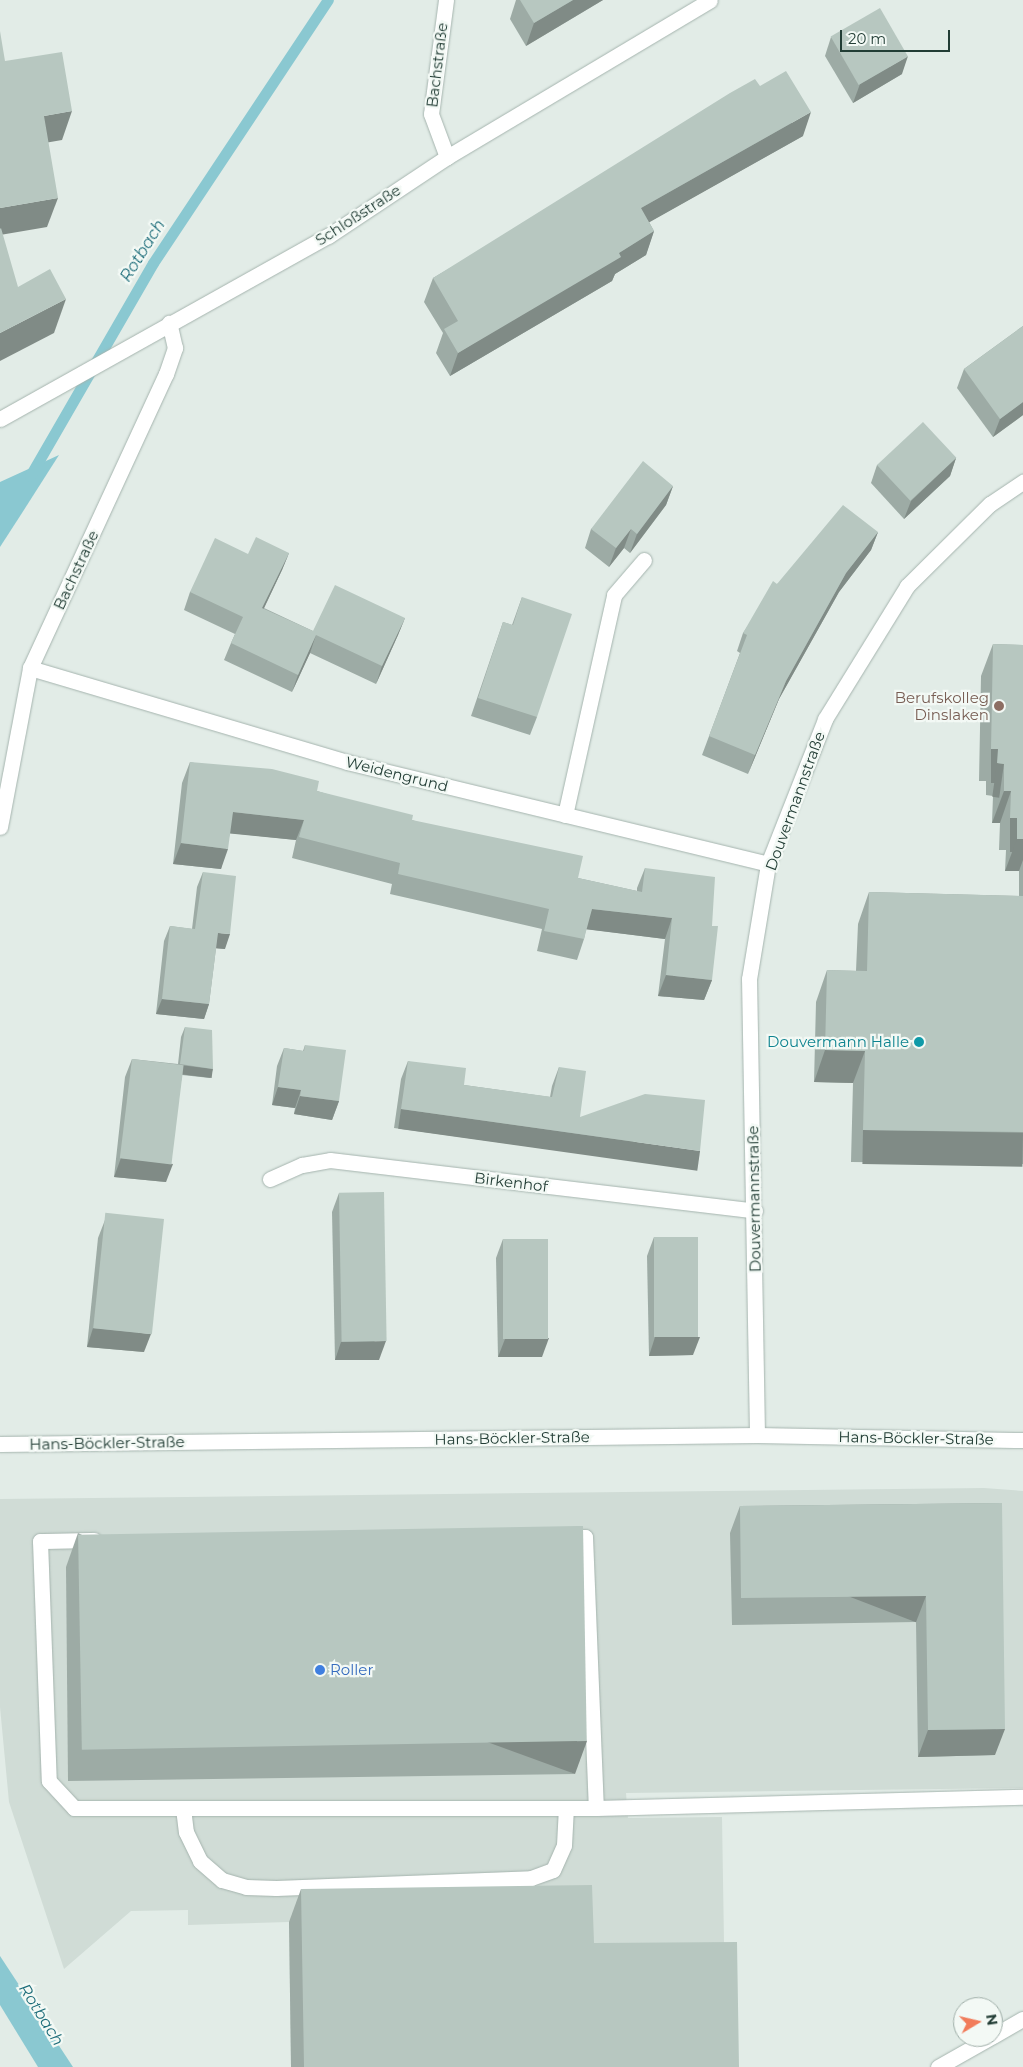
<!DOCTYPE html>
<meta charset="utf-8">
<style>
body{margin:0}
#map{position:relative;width:1023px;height:2067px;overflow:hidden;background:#e2ece7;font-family:Montserrat,sans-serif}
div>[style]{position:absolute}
.built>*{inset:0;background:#d0dcd6}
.water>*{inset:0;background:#8ac8d1}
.stream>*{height:11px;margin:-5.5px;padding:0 5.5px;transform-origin:5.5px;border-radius:5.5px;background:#8ac8d1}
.roads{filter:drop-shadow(0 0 1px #a5b4ae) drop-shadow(0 0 1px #a5b4ae)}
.service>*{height:15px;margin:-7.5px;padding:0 7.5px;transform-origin:7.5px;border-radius:7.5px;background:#fff}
.minor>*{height:15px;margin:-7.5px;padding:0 7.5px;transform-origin:7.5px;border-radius:7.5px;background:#fff}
.secondary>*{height:15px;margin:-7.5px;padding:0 7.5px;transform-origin:7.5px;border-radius:7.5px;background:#fff}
.wall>*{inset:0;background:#9daba5}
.shaded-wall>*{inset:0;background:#808b86;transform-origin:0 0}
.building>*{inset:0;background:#b7c7c0;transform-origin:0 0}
.dots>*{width:14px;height:14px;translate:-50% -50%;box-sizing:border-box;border:2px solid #f3f9f5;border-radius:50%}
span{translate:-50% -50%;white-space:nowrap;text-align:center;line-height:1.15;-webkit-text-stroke:4.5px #f3f9f5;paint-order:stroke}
.street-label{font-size:15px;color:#223d35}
.education-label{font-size:15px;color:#785e54}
.right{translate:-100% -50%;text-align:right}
.culture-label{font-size:15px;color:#0d838f}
.shop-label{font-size:15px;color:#366cbe}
.left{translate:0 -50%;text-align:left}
.water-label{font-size:16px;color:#1c6c79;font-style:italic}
.north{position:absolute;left:953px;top:1997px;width:50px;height:50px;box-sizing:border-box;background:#f3f9f5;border:1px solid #9faea8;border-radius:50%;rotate:81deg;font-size:14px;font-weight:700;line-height:20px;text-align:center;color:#223d35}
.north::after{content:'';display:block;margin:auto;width:18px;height:22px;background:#f17c5b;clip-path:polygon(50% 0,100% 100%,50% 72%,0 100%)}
.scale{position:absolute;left:840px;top:30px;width:110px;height:22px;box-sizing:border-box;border:2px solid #223d35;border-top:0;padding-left:6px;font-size:15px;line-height:18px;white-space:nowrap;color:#223d35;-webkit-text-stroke:4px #f3f9f5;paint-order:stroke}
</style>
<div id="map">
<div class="built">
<div style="clip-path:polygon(984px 1488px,1023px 1491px,1023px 1788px,626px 1793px,628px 1818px,722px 1817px,726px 2067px,291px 2067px,289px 1922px,188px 1925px,188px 1910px,131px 1911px,64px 1969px,9px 1802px,0 1707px,0 1499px)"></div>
</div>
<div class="water">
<div style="clip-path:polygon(59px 455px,22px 513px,0 547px,0 482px)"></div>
<div style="clip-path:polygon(0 1956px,73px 2067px,38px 2067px,0 2005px)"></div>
</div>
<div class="stream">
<div style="left:30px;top:476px;width:246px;rotate:-60deg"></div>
<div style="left:153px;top:263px;width:316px;rotate:-56.4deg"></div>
</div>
<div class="roads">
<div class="service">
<div style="left:565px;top:815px;width:225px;rotate:-77.4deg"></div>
<div style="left:614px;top:595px;width:46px;rotate:-49.4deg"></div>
<div style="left:565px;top:1537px;width:20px"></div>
<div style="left:585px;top:1537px;width:271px;rotate:87.7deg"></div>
<div style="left:94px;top:1540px;width:54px;rotate:178.9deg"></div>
<div style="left:40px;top:1541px;width:240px;rotate:87.9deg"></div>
<div style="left:49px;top:1781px;width:37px;rotate:47deg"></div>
<div style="left:74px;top:1808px;width:522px"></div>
<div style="left:596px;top:1808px;width:427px;rotate:-1.5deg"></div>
<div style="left:183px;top:1808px;width:24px;rotate:83deg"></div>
<div style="left:186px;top:1832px;width:32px;rotate:64deg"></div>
<div style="left:200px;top:1861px;width:29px;rotate:41deg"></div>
<div style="left:222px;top:1880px;width:25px;rotate:16deg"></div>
<div style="left:246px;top:1887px;width:30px;rotate:2deg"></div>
<div style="left:276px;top:1888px;width:255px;rotate:-2.2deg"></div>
<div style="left:531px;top:1878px;width:23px;rotate:-20deg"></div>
<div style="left:553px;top:1870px;width:27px;rotate:-66deg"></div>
<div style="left:564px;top:1845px;width:37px;rotate:-87deg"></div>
</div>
<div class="minor">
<div style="left:446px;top:0;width:115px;rotate:97.5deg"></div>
<div style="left:431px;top:114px;width:46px;rotate:69.6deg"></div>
<div style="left:0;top:419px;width:376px;rotate:-29.2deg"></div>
<div style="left:328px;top:236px;width:143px;rotate:-33.6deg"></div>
<div style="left:447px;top:157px;width:306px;rotate:-30.8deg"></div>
<div style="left:30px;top:668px;width:331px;rotate:16.5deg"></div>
<div style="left:347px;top:762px;width:433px;rotate:13.6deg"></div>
<div style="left:0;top:827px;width:162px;rotate:-79.3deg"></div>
<div style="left:30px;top:668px;width:324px;rotate:-65.2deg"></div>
<div style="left:166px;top:374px;width:28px;rotate:-71deg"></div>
<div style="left:175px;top:348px;width:26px;rotate:-103deg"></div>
<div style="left:270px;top:1179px;width:35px;rotate:-24deg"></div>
<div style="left:302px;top:1165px;width:28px;rotate:-10deg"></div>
<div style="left:330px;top:1160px;width:428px;rotate:6.8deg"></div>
<div style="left:757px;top:1435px;width:456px;rotate:-91deg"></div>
<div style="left:749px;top:979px;width:117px;rotate:-80.6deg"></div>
<div style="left:768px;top:864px;width:156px;rotate:-68.5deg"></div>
<div style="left:825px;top:719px;width:156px;rotate:-58.3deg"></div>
<div style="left:907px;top:586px;width:117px;rotate:-44.7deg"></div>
<div style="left:990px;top:504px;width:40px;rotate:-34deg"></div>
<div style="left:993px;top:2036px;width:34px;rotate:-30deg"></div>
<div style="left:938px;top:2067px;width:61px;rotate:-29.5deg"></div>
</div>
<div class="secondary">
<div style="left:0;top:1444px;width:757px;rotate:-0.68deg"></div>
<div style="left:757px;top:1435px;width:266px;rotate:1.1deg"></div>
</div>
</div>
<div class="wall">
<div style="clip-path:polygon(516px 0,603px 0,526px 46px,510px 19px)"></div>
<div style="clip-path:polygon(831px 37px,902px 74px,853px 103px,825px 56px)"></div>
<div style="clip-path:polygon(760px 86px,803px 136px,649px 222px,654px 231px,646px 255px,615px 274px,612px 281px,450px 376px,436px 353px,443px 333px,424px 302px,433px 278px)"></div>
<div style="clip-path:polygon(1023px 326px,1023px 415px,993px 437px,957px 388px,964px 369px)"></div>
<div style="clip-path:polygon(956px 458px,950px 476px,904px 519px,871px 483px,877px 465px)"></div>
<div style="clip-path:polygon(673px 486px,666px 505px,630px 553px,624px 548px,609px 567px,585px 548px,591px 529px)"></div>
<div style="clip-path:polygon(878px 532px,871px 550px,839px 592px,779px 699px,748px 774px,702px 755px,740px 653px,737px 651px,743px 633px,777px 584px)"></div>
<div style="clip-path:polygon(289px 553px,282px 570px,264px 608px,313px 631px,405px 618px,398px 635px,376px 684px,310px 653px,292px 692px,224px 660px,231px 643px,235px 634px,184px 610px,190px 592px,248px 554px)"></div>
<div style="clip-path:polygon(522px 597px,537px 717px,530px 735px,471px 716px,503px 622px,512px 625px)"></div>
<div style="clip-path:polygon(993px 644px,1023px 645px,1023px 1164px,851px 1162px,853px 1083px,814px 1082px,816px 1002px,827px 970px,856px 971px,858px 924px,869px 892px,1019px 896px,1019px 871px,1005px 871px,1006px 850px,999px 850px,1000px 823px,992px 823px,993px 796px,986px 795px,986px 781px,979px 781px,981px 676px)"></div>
<div style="clip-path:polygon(190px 762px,317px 791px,412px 820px,578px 878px,637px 891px,637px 888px,645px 868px,712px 926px,712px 980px,704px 1000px,658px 996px,665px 939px,586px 929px,584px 939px,577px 960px,537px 951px,542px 929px,390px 894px,392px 884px,292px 858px,296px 840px,230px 833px,221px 869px,173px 864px,182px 783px)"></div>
<div style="clip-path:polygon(203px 872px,225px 949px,216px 948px,209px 1004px,204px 1019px,156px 1014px,164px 941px,170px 926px,192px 929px,197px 887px)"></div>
<div style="clip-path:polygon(185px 1027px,213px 1069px,210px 1078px,182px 1075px,166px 1182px,114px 1177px,125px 1077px,132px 1059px,178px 1064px,181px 1037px)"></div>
<div style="clip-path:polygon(305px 1045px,339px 1101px,332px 1120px,294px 1114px,295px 1108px,272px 1105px,277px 1066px,284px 1048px,303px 1051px)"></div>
<div style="clip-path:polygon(408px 1061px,464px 1085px,550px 1097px,552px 1086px,559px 1067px,580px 1117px,694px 1169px,394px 1128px,401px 1079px)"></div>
<div style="clip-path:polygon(339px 1193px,379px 1360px,335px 1360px,332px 1212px)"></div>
<div style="clip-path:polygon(105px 1220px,144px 1352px,87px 1347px,98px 1238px)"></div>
<div style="clip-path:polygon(654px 1237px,693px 1355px,649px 1356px,647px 1256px)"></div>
<div style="clip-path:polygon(503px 1239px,542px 1357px,498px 1357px,496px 1258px)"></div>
<div style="clip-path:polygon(1002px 1503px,995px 1755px,918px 1757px,916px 1622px,732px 1625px,730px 1533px,740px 1506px)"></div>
<div style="clip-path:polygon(78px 1533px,575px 1774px,68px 1781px,66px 1567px)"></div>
<div style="clip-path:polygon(301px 1889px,594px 1943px,739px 2067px,291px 2067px,289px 1922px)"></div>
</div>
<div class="shaded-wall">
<div style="clip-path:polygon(573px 0,603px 0,526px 46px,534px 23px)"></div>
<div style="clip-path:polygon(908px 56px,902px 74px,853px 103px,860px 84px)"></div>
<div style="clip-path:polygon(72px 111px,62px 140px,33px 145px,44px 116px)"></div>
<div style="clip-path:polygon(811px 112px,803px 136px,632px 232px,641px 208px)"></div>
<div style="clip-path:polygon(58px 198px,47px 227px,0 235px,0 208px)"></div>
<div style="clip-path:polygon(654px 231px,646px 255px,615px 274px,612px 281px,450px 376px,458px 353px)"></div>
<div style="clip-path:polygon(66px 299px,54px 333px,0 361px,0 333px)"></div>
<div style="clip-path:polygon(1023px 402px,1023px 415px,993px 437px,1000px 419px)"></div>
<div style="clip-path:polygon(956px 458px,950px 476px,904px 519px,911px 501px)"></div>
<div style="clip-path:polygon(673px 486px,666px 505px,630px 553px,637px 534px)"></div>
<div style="clip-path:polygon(631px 529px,624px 548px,609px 567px,616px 548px)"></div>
<div style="clip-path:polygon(878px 532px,871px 550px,839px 592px,779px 699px,748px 774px,755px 755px,786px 681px,846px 573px)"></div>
<div style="clip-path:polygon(289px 553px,282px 570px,256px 625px,262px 608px)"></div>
<div style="clip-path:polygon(405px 618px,398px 635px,376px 684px,382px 666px)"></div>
<div style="clip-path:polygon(316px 635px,310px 653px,292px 692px,298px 675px)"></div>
<div style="left:991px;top:749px;width:7px;height:34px"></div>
<div style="left:997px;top:763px;width:7px;height:34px;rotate:8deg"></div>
<div style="clip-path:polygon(1004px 791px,1011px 791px,1000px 823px,992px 823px)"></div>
<div style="clip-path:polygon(233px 812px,304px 820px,296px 840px,225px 833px)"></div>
<div style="left:1010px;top:818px;width:7px;height:34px"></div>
<div style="clip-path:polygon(1017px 839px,1023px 839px,1023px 860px,1019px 871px,1005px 871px)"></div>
<div style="clip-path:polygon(181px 843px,228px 849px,221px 869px,173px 864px)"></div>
<div style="clip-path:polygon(592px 909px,672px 918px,665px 939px,584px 929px)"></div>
<div style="clip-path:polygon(218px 933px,230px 934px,225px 949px,212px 948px)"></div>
<div style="clip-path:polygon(666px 975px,712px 980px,704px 1000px,658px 996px)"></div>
<div style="clip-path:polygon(162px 999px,209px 1004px,204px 1019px,156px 1014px)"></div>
<div style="clip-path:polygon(825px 1050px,865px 1051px,853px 1083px,814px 1082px)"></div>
<div style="left:180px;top:1065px;width:33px;height:9px;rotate:7deg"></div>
<div style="clip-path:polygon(278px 1087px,301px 1090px,295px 1108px,272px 1105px)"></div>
<div style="clip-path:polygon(300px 1096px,339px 1101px,332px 1120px,294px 1114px)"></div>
<div style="left:401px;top:1109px;width:302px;height:20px;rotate:8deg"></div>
<div style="left:863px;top:1130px;width:160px;height:34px;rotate:1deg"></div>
<div style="clip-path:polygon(121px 1158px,173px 1164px,166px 1182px,114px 1177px)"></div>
<div style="clip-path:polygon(93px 1328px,151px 1334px,144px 1352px,87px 1347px)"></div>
<div style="clip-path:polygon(655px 1337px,700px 1337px,693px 1355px,649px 1356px)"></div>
<div style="clip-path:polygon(549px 1338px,542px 1357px,498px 1357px,505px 1339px)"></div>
<div style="clip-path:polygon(386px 1341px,379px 1360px,335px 1360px,341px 1342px)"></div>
<div style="left:926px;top:1596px;width:28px;height:185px;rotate:111deg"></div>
<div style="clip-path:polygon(1005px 1729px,995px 1755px,918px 1757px,928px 1730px)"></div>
<div style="left:587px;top:1741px;width:35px;height:506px;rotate:110deg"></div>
</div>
<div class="building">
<div style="clip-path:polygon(520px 0,573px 0,534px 23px)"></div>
<div style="left:880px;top:8px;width:56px;height:57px;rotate:60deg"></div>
<div style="clip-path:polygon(0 31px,5px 61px,62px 52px,72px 111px,44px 116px,58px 198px,0 208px)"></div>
<div style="clip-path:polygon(786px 71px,811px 112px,641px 208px,654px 231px,619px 253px,621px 257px,458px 353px,444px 329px,458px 321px,433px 278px,730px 93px,755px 79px,760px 86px)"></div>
<div style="clip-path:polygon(1px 228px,18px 287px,50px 269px,66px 299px,0 333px,0 229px)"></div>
<div style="clip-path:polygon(1023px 326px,1023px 402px,1000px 419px,964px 369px)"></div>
<div style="left:923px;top:422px;width:49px;height:63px;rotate:47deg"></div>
<div style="clip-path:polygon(643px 461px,673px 486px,637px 534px,631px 529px,616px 548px,591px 529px)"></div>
<div style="clip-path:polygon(843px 505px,878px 532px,846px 573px,786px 681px,755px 755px,709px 736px,747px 635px,743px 633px,773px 581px,777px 584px)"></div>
<div style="clip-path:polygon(256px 537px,289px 553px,262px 608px,313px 631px,335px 585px,405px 618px,382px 666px,316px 635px,298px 675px,231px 643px,243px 617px,190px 592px,215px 538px,248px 554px)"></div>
<div style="clip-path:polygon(522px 597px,572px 614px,537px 717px,478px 698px,503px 622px,513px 625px)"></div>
<div style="clip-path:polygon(993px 644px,1023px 645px,1023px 839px,1017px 839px,1017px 818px,1010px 818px,1011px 791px,1004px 791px,1004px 764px,997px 763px,998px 749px,991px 749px)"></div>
<div style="clip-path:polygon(190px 762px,272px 769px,319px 781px,317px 791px,413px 815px,412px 820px,583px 856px,578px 878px,642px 892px,645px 868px,715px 877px,712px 926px,718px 926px,712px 980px,666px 975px,672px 918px,592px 909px,584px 939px,544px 931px,549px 909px,398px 874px,400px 863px,299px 837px,304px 820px,233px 812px,228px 849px,181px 843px)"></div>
<div style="clip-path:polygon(203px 872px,236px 876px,230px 934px,218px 933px,209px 1004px,162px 999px,170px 926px,195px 929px)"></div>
<div style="clip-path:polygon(869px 892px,1023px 896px,1023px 1132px,863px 1130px,865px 1051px,825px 1050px,827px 970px,867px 971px)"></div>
<div style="clip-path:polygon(185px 1027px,212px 1030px,213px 1069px,180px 1064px)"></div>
<div style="clip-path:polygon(305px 1045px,346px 1050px,339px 1101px,300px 1096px,301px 1090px,278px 1087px,284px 1048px,304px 1051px)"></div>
<div style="left:132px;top:1059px;width:52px;height:100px;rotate:7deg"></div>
<div style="clip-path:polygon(408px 1061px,466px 1068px,464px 1085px,552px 1097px,559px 1067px,586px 1071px,580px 1117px,645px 1094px,705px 1100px,700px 1151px,401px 1109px)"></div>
<div style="left:384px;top:1192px;width:149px;height:45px;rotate:89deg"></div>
<div style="left:164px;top:1219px;width:116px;height:59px;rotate:96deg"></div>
<div style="left:654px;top:1237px;width:44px;height:100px"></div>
<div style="left:503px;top:1239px;width:45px;height:100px"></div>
<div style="clip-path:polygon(1002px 1503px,1005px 1729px,928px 1730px,926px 1596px,741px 1598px,740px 1506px)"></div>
<div style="left:583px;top:1526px;width:215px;height:505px;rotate:89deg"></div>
<div style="clip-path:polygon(592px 1885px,594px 1943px,737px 1942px,739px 2067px,304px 2067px,301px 1889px)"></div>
</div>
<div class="dots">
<div style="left:999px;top:706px;background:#8d6e63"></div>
<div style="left:919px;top:1042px;background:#0f9aa8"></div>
<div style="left:320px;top:1670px;background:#3f7fe0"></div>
</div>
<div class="street-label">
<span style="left:437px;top:65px;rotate:-83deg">Bachstraße</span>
<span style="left:358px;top:215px;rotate:-33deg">Schloßstraße</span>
<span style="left:76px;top:570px;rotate:-65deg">Bachstraße</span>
<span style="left:397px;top:774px;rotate:14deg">Weidengrund</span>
<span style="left:795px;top:801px;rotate:-70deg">Douvermannstraße</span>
<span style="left:511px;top:1182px;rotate:7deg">Birkenhof</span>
<span style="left:754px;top:1199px;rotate:-91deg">Douvermannstraße</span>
<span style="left:512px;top:1438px;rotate:-1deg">Hans-Böckler-Straße</span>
<span style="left:916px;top:1438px;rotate:1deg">Hans-Böckler-Straße</span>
<span style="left:107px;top:1443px;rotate:-1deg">Hans-Böckler-Straße</span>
</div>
<div class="education-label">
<span class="right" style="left:989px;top:706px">Berufskolleg<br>Dinslaken</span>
</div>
<div class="culture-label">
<span class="right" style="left:909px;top:1042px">Douvermann Halle</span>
</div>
<div class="shop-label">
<span class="left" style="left:330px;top:1670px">Roller</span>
</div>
<div class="water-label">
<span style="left:143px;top:251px;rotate:-58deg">Rotbach</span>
<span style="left:41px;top:2015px;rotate:58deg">Rotbach</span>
</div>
<div class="north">N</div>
<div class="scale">20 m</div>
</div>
